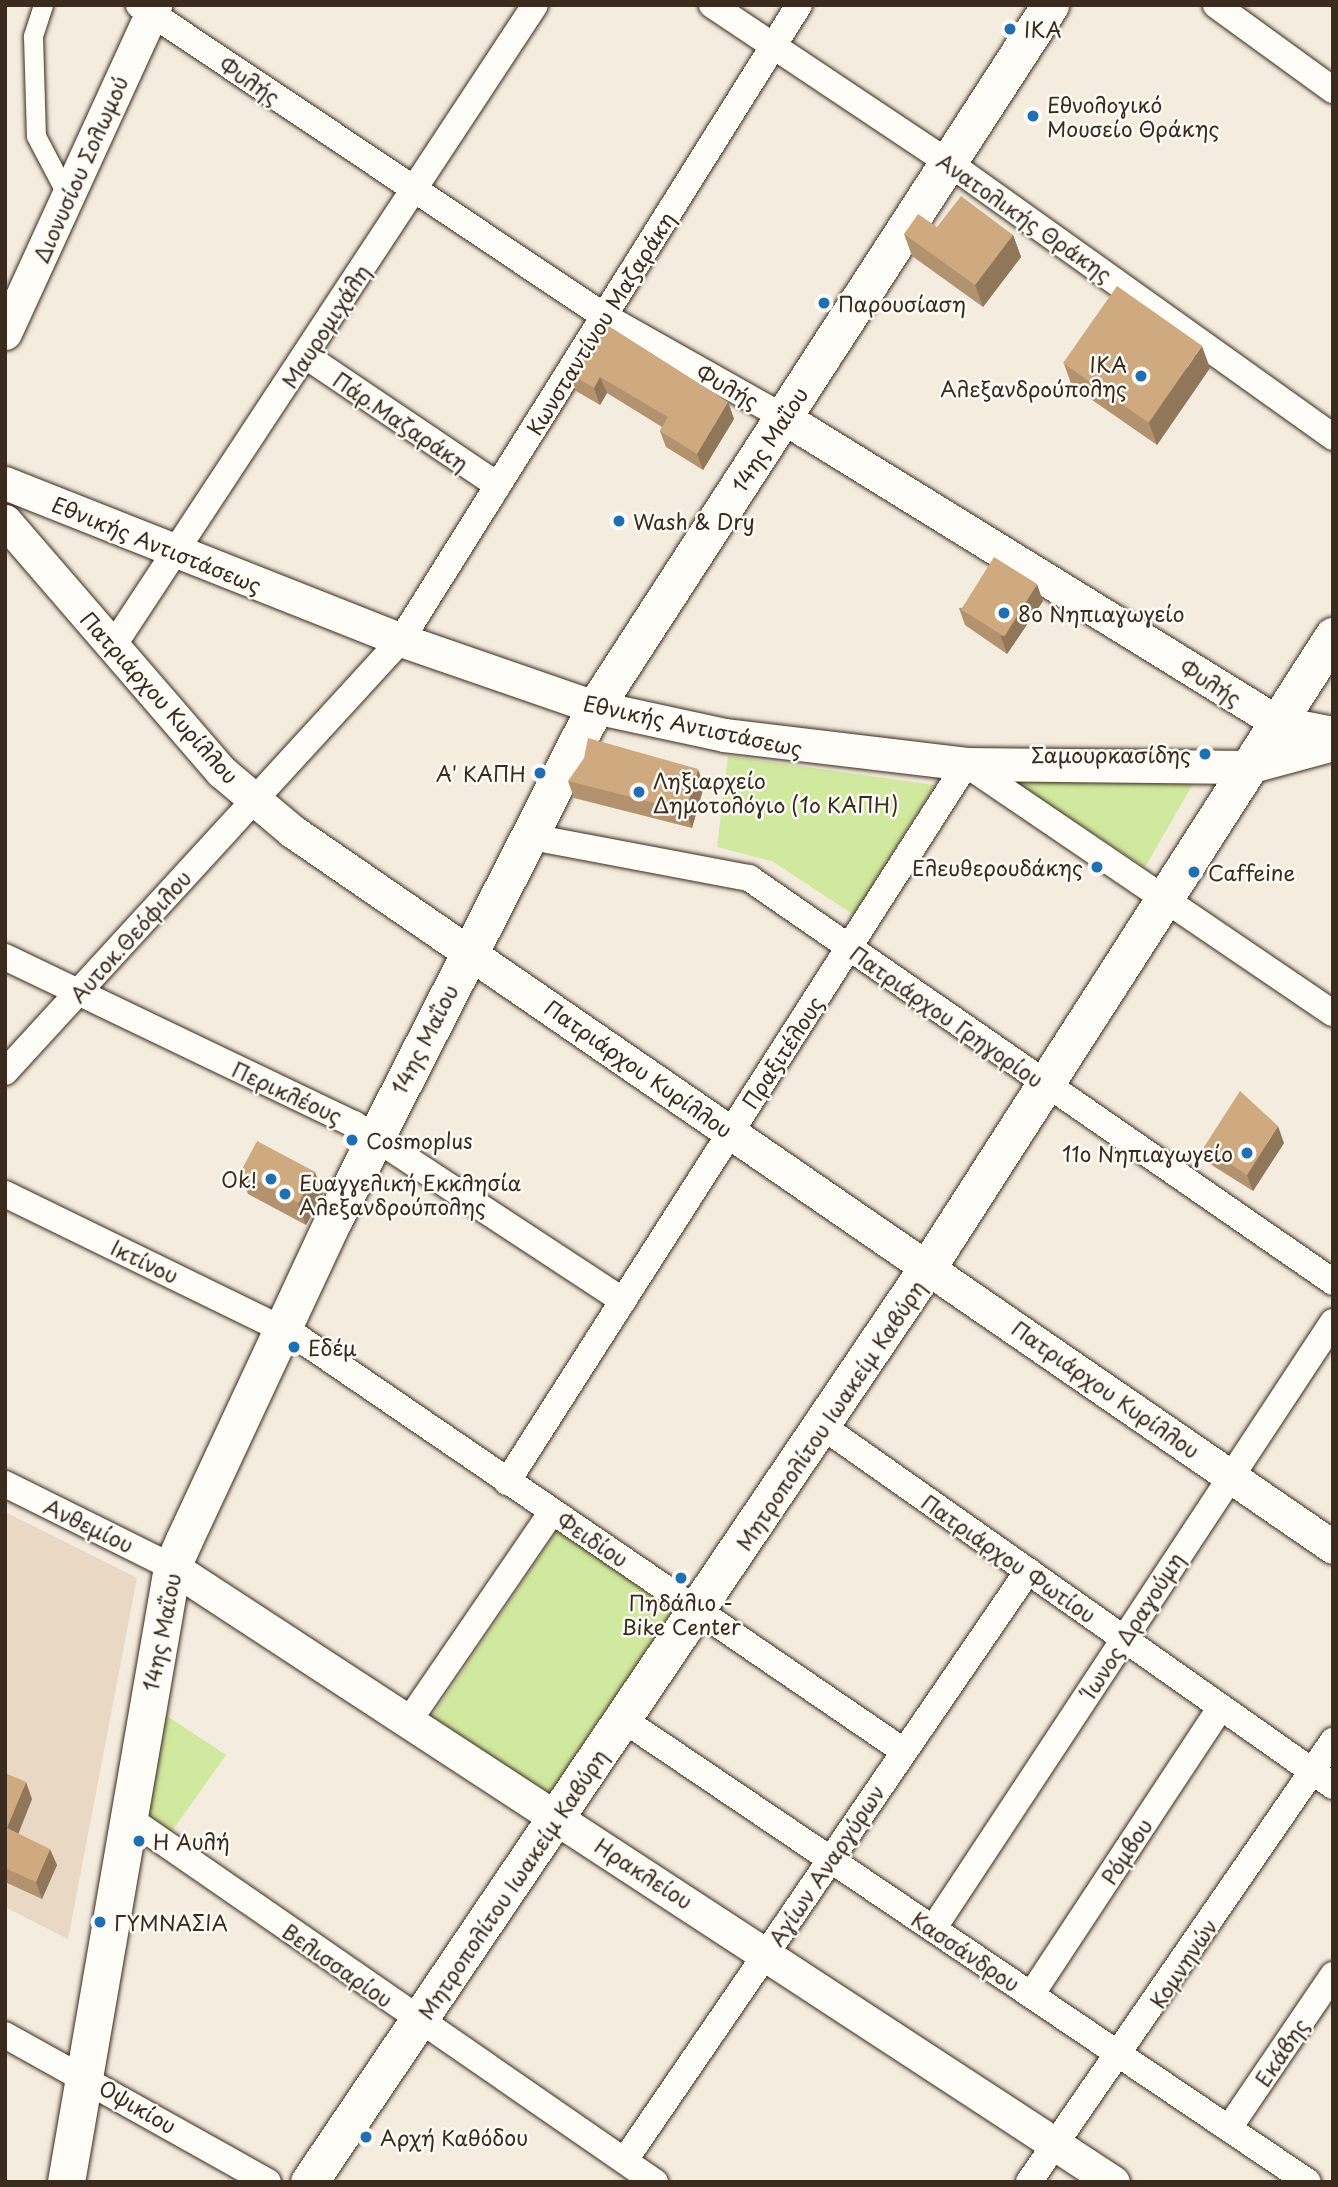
<!DOCTYPE html>
<meta charset="utf-8">
<style>
body{margin:0}
#map{position:relative;width:1338px;height:2187px;overflow:hidden;background:#f4ecdf;font-family:"Playpen Sans",sans-serif}
div>[style]{position:absolute}
.built>*{inset:0;background:#e9d8c3}
.green>*{inset:0;background:#d1e99e;transform-origin:0 0}
.roads{filter:drop-shadow(0 0 2px #3b2a1e) drop-shadow(0 0 2px #3b2a1e)}
.pedestrian>*{height:19px;margin:-9.5px;padding:0 9.5px;transform-origin:9.5px;border-radius:9.5px;background:#fdfcf7}
.minor>*{height:26px;margin:-13px;padding:0 13px;transform-origin:13px;border-radius:13px;background:#fdfcf7}
.tertiary>*{height:33px;margin:-16.5px;padding:0 16.5px;transform-origin:16.5px;border-radius:16.5px;background:#fdfcf7}
.secondary>*{height:37px;margin:-18.5px;padding:0 18.5px;transform-origin:18.5px;border-radius:18.5px;background:#fdfcf7}
.wall>*{inset:0;background:#b2926f}
.shaded-wall>*{inset:0;background:#91775a}
.building>*{inset:0;background:#cfaa81;transform-origin:0 0}
.dots>*{width:19px;height:19px;translate:-50% -50%;box-sizing:border-box;border:4px solid #fdfcf7;border-radius:50%}
span{translate:-50% -50%;white-space:nowrap;text-align:center;line-height:1.15;-webkit-text-stroke:5px #fdfcf7;paint-order:stroke}
.poi-label{font-size:21px;color:#3b2a1e}
.left{translate:0 -50%;text-align:left}
.right{translate:-100% -50%;text-align:right}
.street-label{font-size:21px;color:#3b2a1e}
.frame{position:absolute;inset:0;border:7px solid #3b2a1e;pointer-events:none}
</style>
<div id="map">
<div class="built">
<div style="clip-path:polygon(5px 1512px,137px 1578px,68px 1939px,5px 1907px)"></div>
</div>
<div class="green">
<div style="clip-path:polygon(728px 756px,935px 785px,854px 915px,772px 861px,717px 847px)"></div>
<div style="clip-path:polygon(1001px 774px,1054px 778px,1193px 784px,1145px 867px)"></div>
<div style="left:558px;top:1529px;width:141px;height:234px;rotate:34deg"></div>
<div style="clip-path:polygon(158px 1710px,226px 1755px,172px 1831px,137px 1809px)"></div>
</div>
<div class="roads">
<div class="pedestrian">
<div style="left:43px;top:5px;width:33px;rotate:108deg"></div>
<div style="left:33px;top:36px;width:100px;rotate:88.3deg"></div>
<div style="left:36px;top:136px;width:69px;rotate:62.3deg"></div>
</div>
<div class="minor">
<div style="left:139px;top:5px;width:559px;rotate:33.78deg"></div>
<div style="left:604px;top:316px;width:206px;rotate:29.4deg"></div>
<div style="left:712px;top:5px;width:285px;rotate:33.7deg"></div>
<div style="left:949px;top:163px;width:472px;rotate:35.5deg"></div>
<div style="left:1216px;top:5px;width:145px;rotate:36deg"></div>
<div style="left:306px;top:356px;width:230px;rotate:34deg"></div>
<div style="left:113px;top:646px;width:767px;rotate:-56.64deg"></div>
<div style="left:526px;top:836px;width:227px;rotate:10.7deg"></div>
<div style="left:749px;top:878px;width:710px;rotate:34.67deg"></div>
<div style="left:5px;top:957px;width:387px;rotate:25.6deg"></div>
<div style="left:354px;top:1124px;width:322px;rotate:33.3deg"></div>
<div style="left:5px;top:1072px;width:586px;rotate:-47.49deg"></div>
<div style="left:401px;top:640px;width:749px;rotate:-57.92deg"></div>
<div style="left:5px;top:1194px;width:324px;rotate:26deg"></div>
<div style="left:296px;top:1336px;width:734px;rotate:34.34deg"></div>
<div style="left:822px;top:1426px;width:625px;rotate:35.16deg"></div>
<div style="left:507px;top:1482px;width:852px;rotate:-57.41deg"></div>
<div style="left:966px;top:764px;width:443px;rotate:34.2deg"></div>
<div style="left:5px;top:1484px;width:186px;rotate:26.4deg"></div>
<div style="left:624px;top:1720px;width:825px;rotate:34.04deg"></div>
<div style="left:408px;top:1722px;width:255px;rotate:-55.6deg"></div>
<div style="left:127px;top:1817px;width:642px;rotate:34.66deg"></div>
<div style="left:933px;top:1929px;width:727px;rotate:-56.62deg"></div>
<div style="left:1031px;top:1995px;width:345px;rotate:-56.6deg"></div>
<div style="left:5px;top:2035px;width:301px;rotate:29.2deg"></div>
<div style="left:1229px;top:2128px;width:185px;rotate:-55.8deg"></div>
<div style="left:625px;top:2160px;width:714px;rotate:-55.62deg"></div>
<div style="left:1029px;top:2182px;width:536px;rotate:-55.42deg"></div>
</div>
<div class="tertiary">
<div style="left:5px;top:333px;width:361px;rotate:-65.4deg"></div>
<div style="left:783px;top:417px;width:581px;rotate:31.69deg"></div>
<div style="left:1277px;top:722px;width:57px;rotate:11.1deg"></div>
<div style="left:5px;top:483px;width:426px;rotate:21.6deg"></div>
<div style="left:401px;top:640px;width:205px;rotate:19.1deg"></div>
<div style="left:595px;top:707px;width:132px;rotate:12.2deg"></div>
<div style="left:724px;top:735px;width:244px;rotate:6.8deg"></div>
<div style="left:966px;top:764px;width:282px;rotate:0.6deg"></div>
<div style="left:1248px;top:767px;width:88px;rotate:-15.1deg"></div>
<div style="left:5px;top:521px;width:332px;rotate:49.2deg"></div>
<div style="left:222px;top:772px;width:92px;rotate:40.1deg"></div>
<div style="left:292px;top:831px;width:1263px;rotate:34.52deg"></div>
<div style="left:172px;top:1567px;width:1124px;rotate:33.17deg"></div>
</div>
<div class="secondary">
<div style="left:66px;top:2182px;width:624px;rotate:-80.22deg"></div>
<div style="left:172px;top:1567px;width:30px;rotate:-66deg"></div>
<div style="left:184px;top:1540px;width:354px;rotate:-65deg"></div>
<div style="left:334px;top:1219px;width:575px;rotate:-62.99deg"></div>
<div style="left:595px;top:707px;width:837px;rotate:-57.05deg"></div>
<div style="left:309px;top:2182px;width:1107px;rotate:-55.94deg"></div>
<div style="left:929px;top:1265px;width:748px;rotate:-57.29deg"></div>
</div>
</div>
<div class="wall">
<div style="clip-path:polygon(937px 227px,1013px 235px,1021px 257px,983px 307px,912px 256px,904px 234px)"></div>
<div style="clip-path:polygon(602px 322px,728px 402px,734px 419px,703px 470px,666px 447px,660px 431px,662px 427px,607px 393px,600px 405px,576px 391px,570px 374px)"></div>
<div style="clip-path:polygon(1064px 364px,1210px 368px,1157px 445px,1072px 386px)"></div>
<div style="clip-path:polygon(1043px 601px,1007px 654px,965px 625px,959px 608px)"></div>
<div style="clip-path:polygon(568px 781px,704px 786px,692px 828px,574px 798px)"></div>
<div style="clip-path:polygon(1284px 1143px,1253px 1191px,1210px 1164px,1204px 1147px)"></div>
<div style="clip-path:polygon(240px 1172px,323px 1194px,306px 1225px,248px 1194px)"></div>
<div style="clip-path:polygon(5px 1773px,32px 1799px,18px 1833px,57px 1865px,42px 1899px,5px 1882px)"></div>
</div>
<div class="shaded-wall">
<div style="clip-path:polygon(1013px 235px,1021px 257px,983px 307px,975px 285px)"></div>
<div style="clip-path:polygon(1202px 346px,1210px 368px,1157px 445px,1149px 423px)"></div>
<div style="clip-path:polygon(600px 377px,607px 393px,600px 405px,594px 388px)"></div>
<div style="clip-path:polygon(728px 402px,734px 419px,703px 470px,697px 454px)"></div>
<div style="clip-path:polygon(1037px 584px,1043px 601px,1007px 654px,1001px 637px)"></div>
<div style="clip-path:polygon(698px 769px,704px 786px,692px 828px,686px 811px)"></div>
<div style="clip-path:polygon(1278px 1126px,1284px 1143px,1253px 1191px,1247px 1175px)"></div>
<div style="clip-path:polygon(315px 1172px,323px 1194px,306px 1225px,298px 1203px)"></div>
<div style="clip-path:polygon(26px 1782px,32px 1799px,14px 1845px,7px 1828px)"></div>
<div style="clip-path:polygon(50px 1849px,57px 1865px,42px 1899px,36px 1882px)"></div>
</div>
<div class="building">
<div style="clip-path:polygon(961px 196px,1013px 235px,975px 285px,904px 234px,918px 214px,937px 227px)"></div>
<div style="left:1117px;top:286px;width:104px;height:94px;rotate:35deg"></div>
<div style="clip-path:polygon(602px 322px,728px 402px,697px 454px,660px 431px,668px 417px,600px 377px,594px 388px,570px 374px)"></div>
<div style="left:994px;top:557px;width:51px;height:62px;rotate:32deg"></div>
<div style="clip-path:polygon(588px 738px,698px 769px,686px 811px,568px 781px,584px 758px)"></div>
<div style="clip-path:polygon(1240px 1091px,1278px 1126px,1247px 1175px,1204px 1147px)"></div>
<div style="left:257px;top:1141px;width:66px;height:35px;rotate:28deg"></div>
<div style="clip-path:polygon(5px 1773px,26px 1782px,7px 1828px,50px 1849px,36px 1882px,5px 1868px)"></div>
</div>
<div class="dots">
<div style="left:1010px;top:29px;background:#1f6fb2"></div>
<div style="left:1033px;top:116px;background:#1f6fb2"></div>
<div style="left:824px;top:303px;background:#1f6fb2"></div>
<div style="left:1141px;top:376px;background:#1f6fb2"></div>
<div style="left:619px;top:521px;background:#1f6fb2"></div>
<div style="left:1004px;top:613px;background:#1f6fb2"></div>
<div style="left:1205px;top:754px;background:#1f6fb2"></div>
<div style="left:540px;top:773px;background:#1f6fb2"></div>
<div style="left:639px;top:792px;background:#1f6fb2"></div>
<div style="left:1097px;top:867px;background:#1f6fb2"></div>
<div style="left:1194px;top:872px;background:#1f6fb2"></div>
<div style="left:352px;top:1140px;background:#1f6fb2"></div>
<div style="left:1247px;top:1153px;background:#1f6fb2"></div>
<div style="left:271px;top:1179px;background:#1f6fb2"></div>
<div style="left:285px;top:1194px;background:#1f6fb2"></div>
<div style="left:294px;top:1347px;background:#1f6fb2"></div>
<div style="left:681px;top:1578px;background:#1f6fb2"></div>
<div style="left:139px;top:1841px;background:#1f6fb2"></div>
<div style="left:100px;top:1922px;background:#1f6fb2"></div>
<div style="left:366px;top:2137px;background:#1f6fb2"></div>
</div>
<div class="poi-label">
<span class="left" style="left:1024px;top:29px">ΙΚΑ</span>
<span class="left" style="left:1047px;top:116px">Εθνολογικό<br>Μουσείο Θράκης</span>
<span class="left" style="left:838px;top:303px">Παρουσίαση</span>
<span class="right" style="left:1127px;top:376px">ΙΚΑ<br>Αλεξανδρούπολης</span>
<span class="left" style="left:633px;top:521px">Wash &amp; Dry</span>
<span class="left" style="left:1018px;top:613px">8ο Νηπιαγωγείο</span>
<span class="right" style="left:1191px;top:754px">Σαμουρκασίδης</span>
<span class="right" style="left:526px;top:773px">Α' ΚΑΠΗ</span>
<span class="left" style="left:653px;top:792px">Ληξιαρχείο<br>Δημοτολόγιο (1ο ΚΑΠΗ)</span>
<span class="right" style="left:1083px;top:867px">Ελευθερουδάκης</span>
<span class="left" style="left:1208px;top:872px">Caffeine</span>
<span class="left" style="left:366px;top:1140px">Cosmoplus</span>
<span class="right" style="left:1233px;top:1153px">11ο Νηπιαγωγείο</span>
<span class="right" style="left:257px;top:1179px">Ok!</span>
<span class="left" style="left:299px;top:1194px">Ευαγγελική Εκκλησία<br>Αλεξανδρούπολης</span>
<span class="left" style="left:308px;top:1347px">Εδέμ</span>
<span style="left:681px;top:1614px">Πηδάλιo -<br>Bike Center</span>
<span class="left" style="left:153px;top:1841px">Η Αυλή</span>
<span class="left" style="left:114px;top:1922px">ΓΥΜΝΑΣΙΑ</span>
<span class="left" style="left:380px;top:2137px">Αρχή Καθόδου</span>
</div>
<div class="street-label">
<span style="left:250px;top:80px;rotate:34deg">Φυλής</span>
<span style="left:80px;top:169px;rotate:-66deg">Διονυσίου Σολωμού</span>
<span style="left:1025px;top:217px;rotate:35deg">Ανατολικής Θράκης</span>
<span style="left:600px;top:323px;rotate:-58deg">Κωνσταντίνου Μαζαράκη</span>
<span style="left:325px;top:326px;rotate:-57deg">Μαυρομιχάλη</span>
<span style="left:728px;top:386px;rotate:29deg">Φυλής</span>
<span style="left:401px;top:421px;rotate:34deg">Πάρ.Μαζαράκη</span>
<span style="left:769px;top:439px;rotate:-57deg">14ης Μαΐου</span>
<span style="left:157px;top:544px;rotate:22deg">Εθνικής Αντιστάσεως</span>
<span style="left:1211px;top:682px;rotate:32deg">Φυλής</span>
<span style="left:160px;top:697px;rotate:48deg">Πατριάρχου Κυρίλλου</span>
<span style="left:693px;top:725px;rotate:12deg">Εθνικής Αντιστάσεως</span>
<span style="left:130px;top:936px;rotate:-48deg">Αυτοκ.Θεόφιλου</span>
<span style="left:947px;top:1016px;rotate:35deg">Πατριάρχου Γρηγορίου</span>
<span style="left:424px;top:1039px;rotate:-63deg">14ης Μαΐου</span>
<span style="left:782px;top:1052px;rotate:-57deg">Πραξιτέλους</span>
<span style="left:639px;top:1068px;rotate:35deg">Πατριάρχου Κυρίλλου</span>
<span style="left:287px;top:1092px;rotate:25deg">Περικλέους</span>
<span style="left:145px;top:1261px;rotate:26deg">Ικτίνου</span>
<span style="left:1106px;top:1389px;rotate:35deg">Πατριάρχου Κυρίλλου</span>
<span style="left:830px;top:1415px;rotate:-56deg">Μητροπολίτου Ιωακείμ Καβύρη</span>
<span style="left:89px;top:1525px;rotate:26deg">Ανθεμίου</span>
<span style="left:593px;top:1539px;rotate:34deg">Φειδίου</span>
<span style="left:1009px;top:1558px;rotate:35deg">Πατριάρχου Φωτίου</span>
<span style="left:1132px;top:1625px;rotate:-57deg">Ίωνος Δραγούμη</span>
<span style="left:161px;top:1632px;rotate:-79deg">14ης Μαΐου</span>
<span style="left:1126px;top:1851px;rotate:-57deg">Ρόμβου</span>
<span style="left:826px;top:1865px;rotate:-56deg">Αγίων Αναργύρων</span>
<span style="left:644px;top:1873px;rotate:33deg">Ηρακλείου</span>
<span style="left:512px;top:1884px;rotate:-56deg">Μητροπολίτου Ιωακείμ Καβύρη</span>
<span style="left:966px;top:1951px;rotate:34deg">Κασσάνδρου</span>
<span style="left:1183px;top:1963px;rotate:-56deg">Κομνηνών</span>
<span style="left:338px;top:1965px;rotate:35deg">Βελισσαρίου</span>
<span style="left:1281px;top:2052px;rotate:-56deg">Εκάβης</span>
<span style="left:138px;top:2106px;rotate:30deg">Οψικίου</span>
</div>
<div class="frame"></div>
</div>
